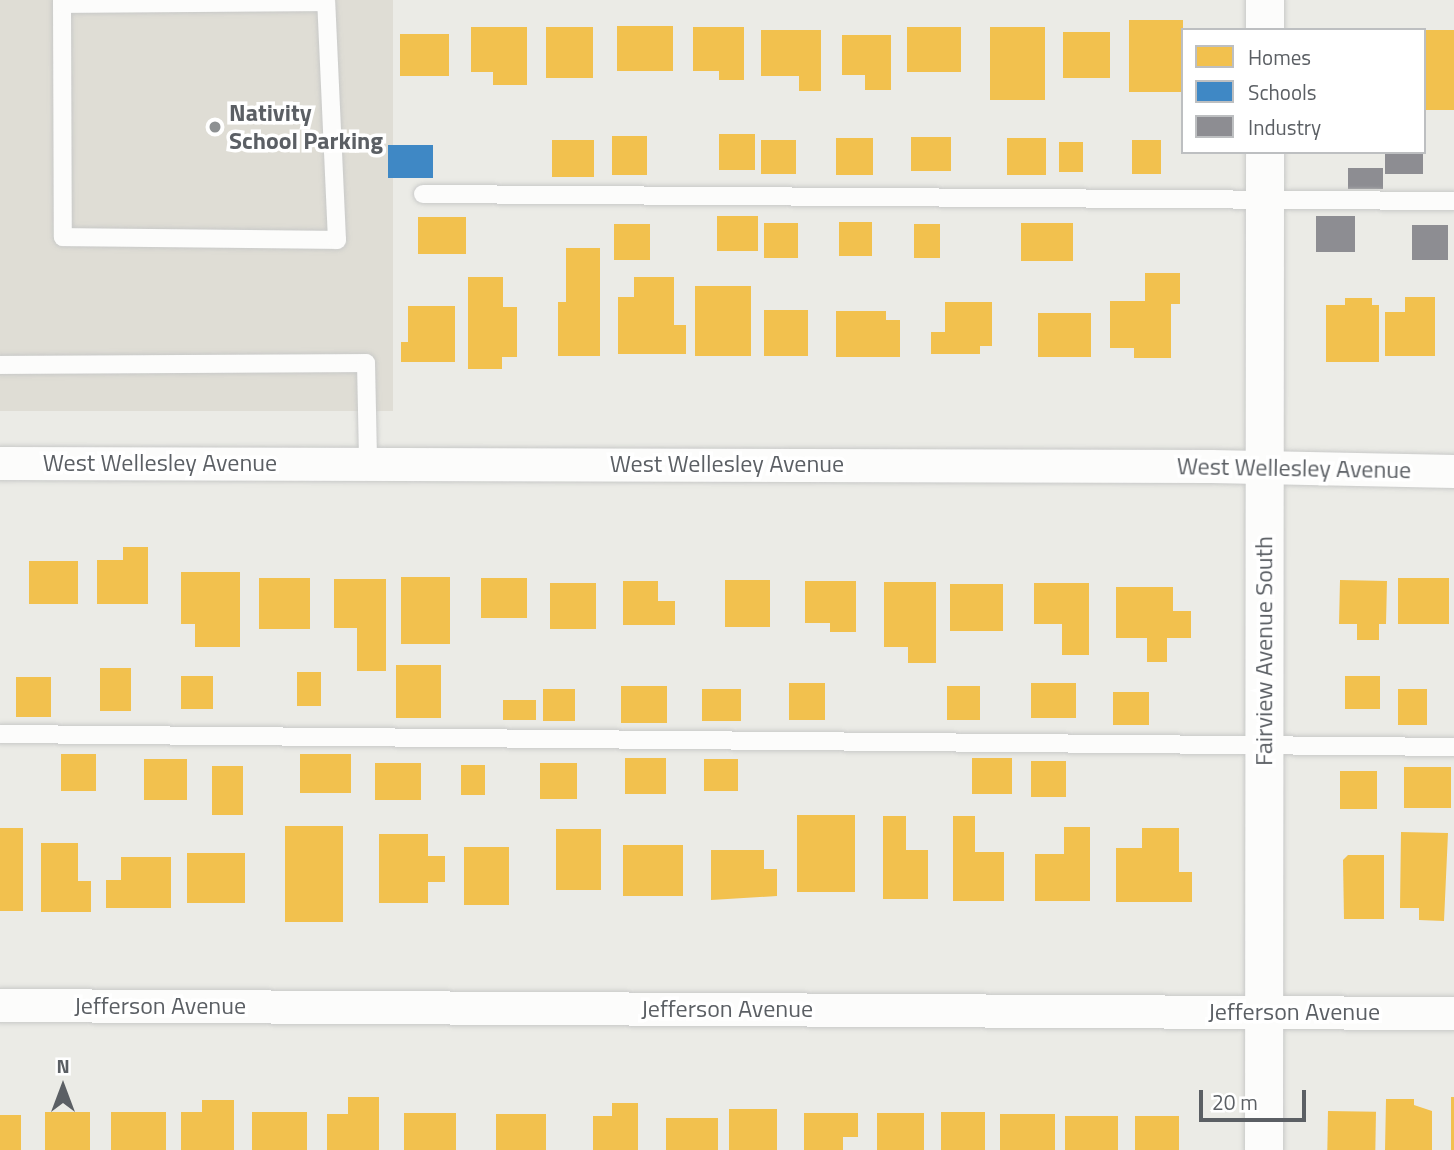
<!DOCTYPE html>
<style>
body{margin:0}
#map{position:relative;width:1454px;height:1150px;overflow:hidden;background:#ebebe6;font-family:"Titillium Web",sans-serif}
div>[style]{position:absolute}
.education>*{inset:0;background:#dfddd5;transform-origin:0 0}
.homes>*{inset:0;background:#f2c14e;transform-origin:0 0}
.schools>*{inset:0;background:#3f88c5;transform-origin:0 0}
.industry>*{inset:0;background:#8d8d92;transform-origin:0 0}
.roads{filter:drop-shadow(0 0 2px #c8c9c8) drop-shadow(0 0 2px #c8c9c8)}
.service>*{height:18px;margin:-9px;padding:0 9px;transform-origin:9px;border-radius:9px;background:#fcfcfb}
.minor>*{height:33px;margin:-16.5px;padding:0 16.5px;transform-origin:16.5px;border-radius:16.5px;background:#fcfcfb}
.tertiary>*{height:38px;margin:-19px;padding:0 19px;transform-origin:19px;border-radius:19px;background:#fcfcfb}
.dots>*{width:19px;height:19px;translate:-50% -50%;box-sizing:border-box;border:4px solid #fff;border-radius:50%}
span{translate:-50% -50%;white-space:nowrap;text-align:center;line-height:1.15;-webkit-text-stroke:7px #fff;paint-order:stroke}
.poi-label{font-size:24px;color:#5b5f64;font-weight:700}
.left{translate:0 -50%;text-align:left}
.street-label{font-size:24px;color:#5b5f64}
.legend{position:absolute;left:1181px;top:28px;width:245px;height:126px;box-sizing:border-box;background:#fff;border:2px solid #bdbfc1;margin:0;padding:9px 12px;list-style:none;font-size:21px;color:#5b5f64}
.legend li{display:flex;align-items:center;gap:14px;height:35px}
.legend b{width:35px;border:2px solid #bdbfc1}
.north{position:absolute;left:28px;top:1052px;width:70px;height:70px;-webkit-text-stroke:5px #fff;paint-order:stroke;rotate:0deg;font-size:19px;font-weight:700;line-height:28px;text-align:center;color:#5b5f64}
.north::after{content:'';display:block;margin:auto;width:24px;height:32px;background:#5b5f64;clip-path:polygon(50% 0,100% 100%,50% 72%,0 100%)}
.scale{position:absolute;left:1199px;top:1090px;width:107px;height:32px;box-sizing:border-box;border:4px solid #5b5f64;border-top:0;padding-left:9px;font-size:21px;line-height:24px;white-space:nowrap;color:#5b5f64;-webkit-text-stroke:5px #fff;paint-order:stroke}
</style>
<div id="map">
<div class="education">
<div style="left:0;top:0;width:393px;height:411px"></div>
</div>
<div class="homes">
<div style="left:1129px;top:20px;width:54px;height:72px"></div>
<div style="left:617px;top:26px;width:56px;height:45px"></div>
<div style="clip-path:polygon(471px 27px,527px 27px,527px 85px,493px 85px,493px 72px,471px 72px)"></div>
<div style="left:546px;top:27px;width:47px;height:51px"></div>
<div style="clip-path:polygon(693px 27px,744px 27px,744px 80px,719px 80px,719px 71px,693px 71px)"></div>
<div style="left:907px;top:27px;width:54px;height:45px"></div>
<div style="left:990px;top:27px;width:55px;height:73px"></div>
<div style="clip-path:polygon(761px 30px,821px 30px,821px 91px,799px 91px,799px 76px,761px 76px)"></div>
<div style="left:1424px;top:30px;width:30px;height:80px"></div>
<div style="left:1063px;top:32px;width:47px;height:46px"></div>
<div style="left:400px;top:34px;width:49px;height:42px"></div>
<div style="clip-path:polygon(842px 35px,891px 35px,891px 90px,865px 90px,865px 75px,842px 75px)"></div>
<div style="left:719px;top:134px;width:36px;height:36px"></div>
<div style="left:612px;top:136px;width:35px;height:39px"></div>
<div style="left:911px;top:137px;width:40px;height:34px"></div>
<div style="left:836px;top:138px;width:37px;height:37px"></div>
<div style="left:1007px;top:138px;width:39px;height:37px"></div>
<div style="left:552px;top:140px;width:42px;height:37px"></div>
<div style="left:761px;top:140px;width:35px;height:34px"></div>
<div style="left:1132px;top:140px;width:29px;height:34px"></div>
<div style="left:1059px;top:142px;width:24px;height:30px"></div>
<div style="left:717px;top:216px;width:41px;height:35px"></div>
<div style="left:418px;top:217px;width:48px;height:37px"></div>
<div style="left:839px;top:222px;width:33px;height:34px"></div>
<div style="left:764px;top:223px;width:34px;height:35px"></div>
<div style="left:1021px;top:223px;width:52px;height:38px"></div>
<div style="left:614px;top:224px;width:36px;height:36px"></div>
<div style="left:914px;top:224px;width:26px;height:34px"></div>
<div style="clip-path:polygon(566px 248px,600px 248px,600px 356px,558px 356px,558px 302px,566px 302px)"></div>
<div style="clip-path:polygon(1145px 273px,1180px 273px,1180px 304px,1171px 304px,1171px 358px,1134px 358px,1134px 348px,1110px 348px,1110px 301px,1145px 301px)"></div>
<div style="clip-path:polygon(468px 277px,503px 277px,503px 307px,517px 307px,517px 357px,502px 357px,502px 369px,468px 369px)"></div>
<div style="clip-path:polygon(634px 277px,674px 277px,674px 325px,686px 325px,686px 354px,618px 354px,618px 297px,634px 297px)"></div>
<div style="left:695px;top:286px;width:56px;height:70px"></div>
<div style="clip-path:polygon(1405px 297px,1435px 297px,1435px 356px,1385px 356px,1385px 312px,1405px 312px)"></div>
<div style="clip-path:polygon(1345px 298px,1372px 298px,1372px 305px,1379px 305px,1379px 362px,1326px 362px,1326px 305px,1345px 305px)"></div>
<div style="clip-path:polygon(945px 302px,992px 302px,992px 346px,980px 346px,980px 354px,931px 354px,931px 332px,945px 332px)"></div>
<div style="clip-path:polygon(408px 306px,455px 306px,455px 362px,401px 362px,401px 342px,408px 342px)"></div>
<div style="left:764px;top:310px;width:44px;height:46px"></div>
<div style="clip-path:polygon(836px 311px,886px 311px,886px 320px,900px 320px,900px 357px,836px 357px)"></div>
<div style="left:1038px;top:313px;width:53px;height:44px"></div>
<div style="clip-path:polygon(123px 547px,148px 547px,148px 604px,97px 604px,97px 560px,123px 560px)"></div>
<div style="left:29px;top:561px;width:49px;height:43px"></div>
<div style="clip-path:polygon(181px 572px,240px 572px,240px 647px,195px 647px,195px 624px,181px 624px)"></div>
<div style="left:401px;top:577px;width:49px;height:67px"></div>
<div style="left:259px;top:578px;width:51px;height:51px"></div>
<div style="left:481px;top:578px;width:46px;height:40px"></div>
<div style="left:1398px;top:578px;width:51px;height:46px"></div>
<div style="clip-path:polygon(334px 579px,386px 579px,386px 671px,357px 671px,357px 628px,334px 628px)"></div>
<div style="left:725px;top:580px;width:45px;height:47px"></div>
<div style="clip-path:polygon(1340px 580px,1387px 581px,1386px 624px,1379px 624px,1379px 640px,1357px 640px,1357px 624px,1339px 624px)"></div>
<div style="clip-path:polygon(623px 581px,658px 581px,658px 601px,675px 601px,675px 625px,623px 625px)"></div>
<div style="clip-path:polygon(805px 581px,856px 581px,856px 632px,830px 632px,830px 623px,805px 623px)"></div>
<div style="clip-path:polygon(884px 582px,936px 582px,936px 663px,908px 663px,908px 647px,884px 647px)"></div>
<div style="left:550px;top:583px;width:46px;height:46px"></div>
<div style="clip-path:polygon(1034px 583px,1089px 583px,1089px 655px,1062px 655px,1062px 624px,1034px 624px)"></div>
<div style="left:950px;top:584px;width:53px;height:47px"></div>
<div style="clip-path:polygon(1116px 587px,1173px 587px,1173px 611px,1191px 611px,1191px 638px,1167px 638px,1167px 662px,1147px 662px,1147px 638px,1116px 638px)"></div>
<div style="left:396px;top:665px;width:45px;height:53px"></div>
<div style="left:100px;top:668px;width:31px;height:43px"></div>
<div style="left:297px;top:672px;width:24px;height:34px"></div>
<div style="left:181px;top:676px;width:32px;height:33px"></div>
<div style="left:1345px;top:676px;width:35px;height:33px"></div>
<div style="left:16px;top:677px;width:35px;height:40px"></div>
<div style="left:789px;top:683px;width:36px;height:37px"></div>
<div style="left:1031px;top:683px;width:45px;height:35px"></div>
<div style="left:621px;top:686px;width:46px;height:37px"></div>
<div style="left:947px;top:686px;width:33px;height:34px"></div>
<div style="left:543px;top:689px;width:32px;height:32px"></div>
<div style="left:702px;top:689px;width:39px;height:32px"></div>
<div style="left:1398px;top:689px;width:29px;height:36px"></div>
<div style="left:1113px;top:692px;width:36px;height:33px"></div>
<div style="left:503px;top:700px;width:33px;height:20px"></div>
<div style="left:61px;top:754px;width:35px;height:37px"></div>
<div style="left:300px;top:754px;width:51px;height:39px"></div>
<div style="left:625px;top:758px;width:41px;height:36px"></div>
<div style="left:972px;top:758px;width:40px;height:36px"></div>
<div style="left:144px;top:759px;width:43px;height:41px"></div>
<div style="left:704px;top:759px;width:34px;height:32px"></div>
<div style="left:1031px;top:761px;width:35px;height:36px"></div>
<div style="left:375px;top:763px;width:46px;height:37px"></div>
<div style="left:540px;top:763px;width:37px;height:36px"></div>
<div style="left:461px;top:765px;width:24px;height:30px"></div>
<div style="left:212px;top:766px;width:31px;height:49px"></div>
<div style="left:1404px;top:767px;width:47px;height:41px"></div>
<div style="left:1340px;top:771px;width:37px;height:38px"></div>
<div style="left:797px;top:815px;width:58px;height:77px"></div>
<div style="clip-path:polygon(883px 816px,906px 816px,906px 850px,928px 850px,928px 899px,883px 899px)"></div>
<div style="clip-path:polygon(953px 816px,975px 816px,975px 852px,1004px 852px,1004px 901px,953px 901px)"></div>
<div style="left:285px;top:826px;width:58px;height:96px"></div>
<div style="clip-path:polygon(1064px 827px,1090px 827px,1090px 901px,1035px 901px,1035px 854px,1064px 854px)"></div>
<div style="left:0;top:828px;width:23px;height:83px"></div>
<div style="clip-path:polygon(1142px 828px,1179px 828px,1179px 872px,1192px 872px,1192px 902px,1116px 902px,1116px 848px,1142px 848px)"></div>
<div style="left:556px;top:829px;width:45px;height:61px"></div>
<div style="clip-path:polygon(1401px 832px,1448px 833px,1444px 921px,1419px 920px,1419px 908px,1400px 908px)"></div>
<div style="clip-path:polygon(379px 834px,428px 834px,428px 856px,445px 856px,445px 882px,428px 882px,428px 903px,379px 903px)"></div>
<div style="clip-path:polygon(41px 843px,78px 843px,78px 881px,91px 881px,91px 912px,41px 912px)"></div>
<div style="left:623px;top:845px;width:60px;height:51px"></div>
<div style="left:464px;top:847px;width:45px;height:58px"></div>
<div style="clip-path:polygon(711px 850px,764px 850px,764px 869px,777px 869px,777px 896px,711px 900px)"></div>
<div style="left:187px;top:853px;width:58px;height:50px"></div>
<div style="clip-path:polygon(1348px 855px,1384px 855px,1384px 919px,1344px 919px,1343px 860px)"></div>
<div style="clip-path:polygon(121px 857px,171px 857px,171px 908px,106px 908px,106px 880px,121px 880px)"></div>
<div style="clip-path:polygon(348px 1097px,379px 1097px,379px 1150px,327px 1150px,327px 1114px,348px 1114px)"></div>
<div style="left:1451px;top:1097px;width:3px;height:53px"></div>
<div style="clip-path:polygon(1386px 1099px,1414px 1099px,1414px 1105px,1432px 1111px,1432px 1150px,1385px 1150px)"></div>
<div style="clip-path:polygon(202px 1100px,234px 1100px,234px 1150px,181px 1150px,181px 1112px,202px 1112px)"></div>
<div style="clip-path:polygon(612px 1103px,638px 1103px,638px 1150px,593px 1150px,593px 1116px,612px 1116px)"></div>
<div style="left:729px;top:1109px;width:48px;height:41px"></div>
<div style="left:1328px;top:1111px;width:48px;height:39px;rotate:1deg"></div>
<div style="left:45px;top:1112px;width:45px;height:38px"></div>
<div style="left:111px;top:1112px;width:55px;height:38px"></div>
<div style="left:252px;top:1112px;width:55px;height:38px"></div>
<div style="left:941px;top:1112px;width:44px;height:38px"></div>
<div style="left:404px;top:1113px;width:52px;height:37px"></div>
<div style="clip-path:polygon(804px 1113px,858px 1113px,858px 1137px,843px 1137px,843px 1150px,804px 1150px)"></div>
<div style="left:877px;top:1113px;width:47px;height:37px"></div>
<div style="left:496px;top:1114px;width:50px;height:36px"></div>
<div style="left:1000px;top:1114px;width:55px;height:36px"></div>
<div style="left:0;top:1115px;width:21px;height:35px"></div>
<div style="left:1065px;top:1116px;width:53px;height:34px"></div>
<div style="left:1135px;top:1116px;width:44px;height:34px"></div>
<div style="left:666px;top:1118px;width:52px;height:32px"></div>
</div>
<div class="schools">
<div style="left:388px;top:145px;width:45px;height:33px"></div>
</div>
<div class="industry">
<div style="left:1385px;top:152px;width:38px;height:22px"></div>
<div style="left:1348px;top:168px;width:35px;height:21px"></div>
<div style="left:1316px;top:216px;width:39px;height:36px"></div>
<div style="left:1412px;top:225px;width:36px;height:35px"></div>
</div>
<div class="roads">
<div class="service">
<div style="left:62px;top:0;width:4px;rotate:90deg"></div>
<div style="left:62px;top:4px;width:233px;rotate:89.8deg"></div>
<div style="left:63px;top:237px;width:274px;rotate:0.6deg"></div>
<div style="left:337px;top:240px;width:238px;rotate:-92.6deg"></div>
<div style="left:326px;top:2px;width:264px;rotate:179.6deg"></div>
<div style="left:423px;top:194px;width:1031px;rotate:0.39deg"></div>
<div style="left:0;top:365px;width:366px;rotate:-0.3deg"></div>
<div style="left:366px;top:363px;width:99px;rotate:88.8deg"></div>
<div style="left:0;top:734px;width:1454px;rotate:0.51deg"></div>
</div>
<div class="minor">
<div style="left:0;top:463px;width:1211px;rotate:0.14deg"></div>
<div style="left:1211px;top:466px;width:243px;rotate:1.2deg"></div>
<div style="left:0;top:1005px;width:1454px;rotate:0.32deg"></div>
</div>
<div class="tertiary">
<div style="left:1265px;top:30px;width:30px;rotate:-90deg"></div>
<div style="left:1264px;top:1150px;width:998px;rotate:-89.94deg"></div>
</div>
</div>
<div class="dots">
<div style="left:215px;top:127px;background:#8d9092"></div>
</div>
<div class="poi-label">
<span class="left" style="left:229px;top:127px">Nativity<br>School Parking</span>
</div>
<div class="street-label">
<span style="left:160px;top:463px">West Wellesley Avenue</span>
<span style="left:727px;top:464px">West Wellesley Avenue</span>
<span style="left:1294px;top:468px;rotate:1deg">West Wellesley Avenue</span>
<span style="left:1264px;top:651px;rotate:-90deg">Fairview Avenue South</span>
<span style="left:160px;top:1006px">Jefferson Avenue</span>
<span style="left:727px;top:1009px">Jefferson Avenue</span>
<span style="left:1294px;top:1012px">Jefferson Avenue</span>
</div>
<ul class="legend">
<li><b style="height:19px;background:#f2c14e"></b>Homes</li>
<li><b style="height:19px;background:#3f88c5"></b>Schools</li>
<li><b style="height:19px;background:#8d8d92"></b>Industry</li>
</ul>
<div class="north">N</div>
<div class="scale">20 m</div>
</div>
